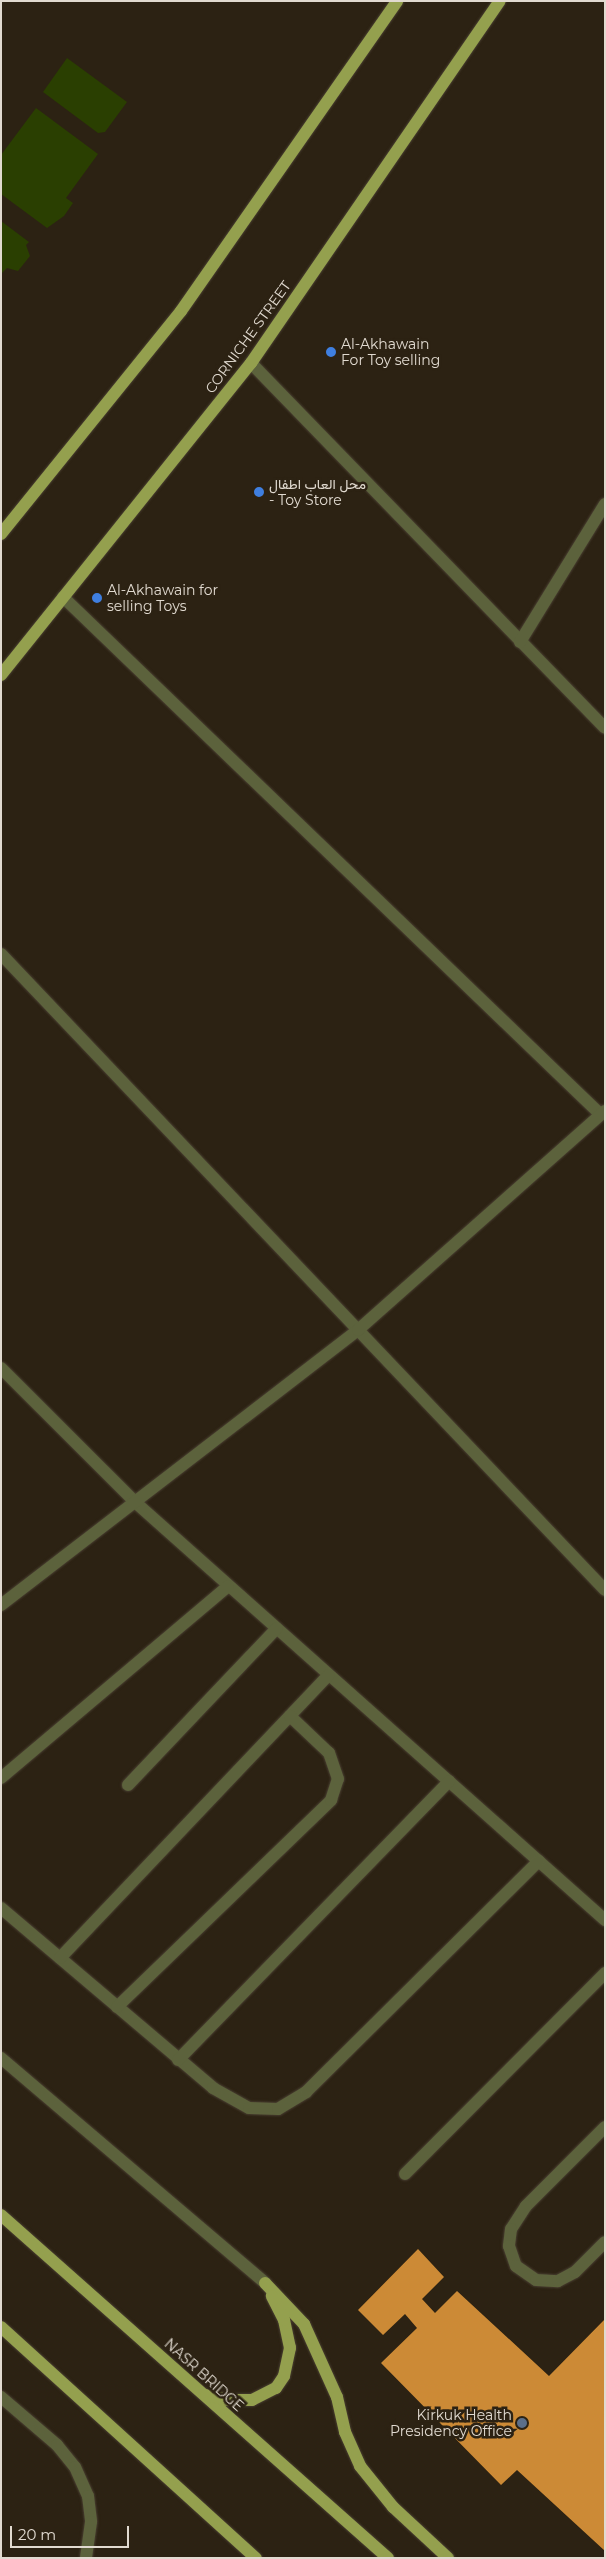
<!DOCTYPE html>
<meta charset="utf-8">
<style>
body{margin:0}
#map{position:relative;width:606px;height:2559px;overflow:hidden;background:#2c2213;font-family:Montserrat,Vazirmatn,sans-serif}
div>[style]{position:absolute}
.green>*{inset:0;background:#2a3f01}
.building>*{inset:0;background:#cc8a36}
.roads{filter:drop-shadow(0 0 1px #493f31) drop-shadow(0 0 1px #493f31)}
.minor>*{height:12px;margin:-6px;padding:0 6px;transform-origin:6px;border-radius:6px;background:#5c623c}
.major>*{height:12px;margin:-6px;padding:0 6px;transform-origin:6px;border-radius:6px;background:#94a04e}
.dots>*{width:14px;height:14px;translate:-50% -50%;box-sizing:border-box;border:2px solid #2c2213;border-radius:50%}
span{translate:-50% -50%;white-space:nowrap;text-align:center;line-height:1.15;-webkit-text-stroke:5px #2c2213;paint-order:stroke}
.street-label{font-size:14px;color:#e1dad0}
.poi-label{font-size:14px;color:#e1dad0}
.left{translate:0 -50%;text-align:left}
.right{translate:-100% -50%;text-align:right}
.frame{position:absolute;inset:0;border:2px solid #e1dad0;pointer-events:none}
.scale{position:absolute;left:10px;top:2526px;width:119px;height:22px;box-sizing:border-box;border:2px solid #e1dad0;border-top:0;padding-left:6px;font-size:15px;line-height:18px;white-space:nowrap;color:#e1dad0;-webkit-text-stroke:4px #2c2213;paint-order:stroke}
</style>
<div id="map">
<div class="green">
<div style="clip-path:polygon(67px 58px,127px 102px,105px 132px,98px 133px,43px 92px)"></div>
<div style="clip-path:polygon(36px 108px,98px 154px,66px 198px,73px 203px,64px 216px,47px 228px,1px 194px,1px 155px)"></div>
<div style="clip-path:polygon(1px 221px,29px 242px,26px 245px,30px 256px,18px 271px,7px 268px,1px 274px)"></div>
</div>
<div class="building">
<div style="clip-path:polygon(418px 2249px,444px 2277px,422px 2299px,435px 2313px,457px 2291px,549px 2376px,605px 2319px,605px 2551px,517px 2470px,501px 2485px,381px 2363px,417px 2328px,405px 2314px,383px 2335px,358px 2310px)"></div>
</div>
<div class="roads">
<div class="minor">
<div style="left:251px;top:363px;width:508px;rotate:45.88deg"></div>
<div style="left:63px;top:597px;width:745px;rotate:43.91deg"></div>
<div style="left:520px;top:642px;width:162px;rotate:-58.4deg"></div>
<div style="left:1px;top:954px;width:877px;rotate:46.48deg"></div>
<div style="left:1px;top:1368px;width:190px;rotate:45deg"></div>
<div style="left:135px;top:1502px;width:629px;rotate:41.65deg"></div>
<div style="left:1px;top:1605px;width:451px;rotate:-37.6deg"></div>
<div style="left:358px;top:1330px;width:330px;rotate:-41.6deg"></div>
<div style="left:1px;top:1778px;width:297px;rotate:-40.2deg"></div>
<div style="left:128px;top:1785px;width:216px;rotate:-46.5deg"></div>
<div style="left:1px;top:1908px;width:278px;rotate:40.3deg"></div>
<div style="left:213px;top:2088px;width:41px;rotate:29.1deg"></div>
<div style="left:249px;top:2108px;width:29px;rotate:2deg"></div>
<div style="left:278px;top:2109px;width:33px;rotate:-31deg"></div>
<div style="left:306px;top:2092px;width:328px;rotate:-44.8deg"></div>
<div style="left:60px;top:1958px;width:390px;rotate:-46.5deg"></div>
<div style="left:117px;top:2007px;width:298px;rotate:-44deg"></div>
<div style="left:331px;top:1800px;width:22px;rotate:-72deg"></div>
<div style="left:338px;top:1779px;width:28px;rotate:-109deg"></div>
<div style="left:329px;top:1753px;width:54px;rotate:-136.5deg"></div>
<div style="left:1px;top:2058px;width:347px;rotate:40.4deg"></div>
<div style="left:178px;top:2060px;width:389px;rotate:-45.8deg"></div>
<div style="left:605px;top:2127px;width:112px;rotate:135deg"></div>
<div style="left:526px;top:2206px;width:27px;rotate:123deg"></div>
<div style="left:511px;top:2229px;width:17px;rotate:97deg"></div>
<div style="left:509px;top:2246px;width:21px;rotate:71deg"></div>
<div style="left:516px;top:2266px;width:24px;rotate:35deg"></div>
<div style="left:536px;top:2280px;width:22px;rotate:3deg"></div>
<div style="left:558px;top:2281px;width:19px;rotate:-28deg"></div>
<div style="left:575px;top:2272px;width:42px;rotate:-45deg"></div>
<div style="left:405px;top:2174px;width:284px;rotate:-45.1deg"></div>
<div style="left:1px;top:2397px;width:74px;rotate:40.6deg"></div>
<div style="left:57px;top:2445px;width:28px;rotate:51deg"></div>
<div style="left:75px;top:2467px;width:32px;rotate:66deg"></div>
<div style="left:88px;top:2496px;width:26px;rotate:83deg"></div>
<div style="left:91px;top:2522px;width:36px;rotate:98deg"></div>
</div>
<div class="major">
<div style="left:1px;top:534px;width:287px;rotate:-51.1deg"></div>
<div style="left:181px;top:311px;width:378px;rotate:-55.1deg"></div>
<div style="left:1px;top:675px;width:400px;rotate:-51.3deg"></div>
<div style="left:251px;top:363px;width:439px;rotate:-55.5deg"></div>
<div style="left:1px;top:2215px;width:517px;rotate:41.55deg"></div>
<div style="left:265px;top:2283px;width:57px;rotate:46.4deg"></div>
<div style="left:304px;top:2324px;width:80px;rotate:65.7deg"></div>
<div style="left:337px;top:2397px;width:36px;rotate:77deg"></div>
<div style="left:345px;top:2432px;width:37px;rotate:66deg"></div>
<div style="left:360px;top:2466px;width:53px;rotate:51.2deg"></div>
<div style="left:393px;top:2507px;width:75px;rotate:42.8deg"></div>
<div style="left:1px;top:2327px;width:344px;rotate:42.2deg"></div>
<div style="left:206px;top:2395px;width:22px;rotate:13deg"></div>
<div style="left:227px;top:2400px;width:25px"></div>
<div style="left:252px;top:2400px;width:27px;rotate:-27deg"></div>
<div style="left:276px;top:2388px;width:14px;rotate:-56deg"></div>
<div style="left:284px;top:2376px;width:29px;rotate:-78deg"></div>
<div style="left:290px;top:2348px;width:29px;rotate:-102deg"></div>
<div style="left:284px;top:2320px;width:27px;rotate:-117deg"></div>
</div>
</div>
<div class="dots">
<div style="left:331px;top:352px;background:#3f7fe0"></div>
<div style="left:259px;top:492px;background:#3f7fe0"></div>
<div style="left:97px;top:598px;background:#3f7fe0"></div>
<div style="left:522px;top:2423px;background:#5c6f8a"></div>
</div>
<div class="street-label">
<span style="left:248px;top:337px;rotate:-54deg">CORNICHE STREET</span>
<span style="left:204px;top:2375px;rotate:42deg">NASR BRIDGE</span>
</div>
<div class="poi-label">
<span class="left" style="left:341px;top:352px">Al-Akhawain<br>For Toy selling</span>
<span class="left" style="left:269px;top:492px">محل العاب اطفال<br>- Toy Store</span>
<span class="left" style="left:107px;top:598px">Al-Akhawain for<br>selling Toys</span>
<span class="right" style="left:512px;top:2423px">Kirkuk Health<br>Presidency Office</span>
</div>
<div class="frame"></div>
<div class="scale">20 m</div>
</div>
